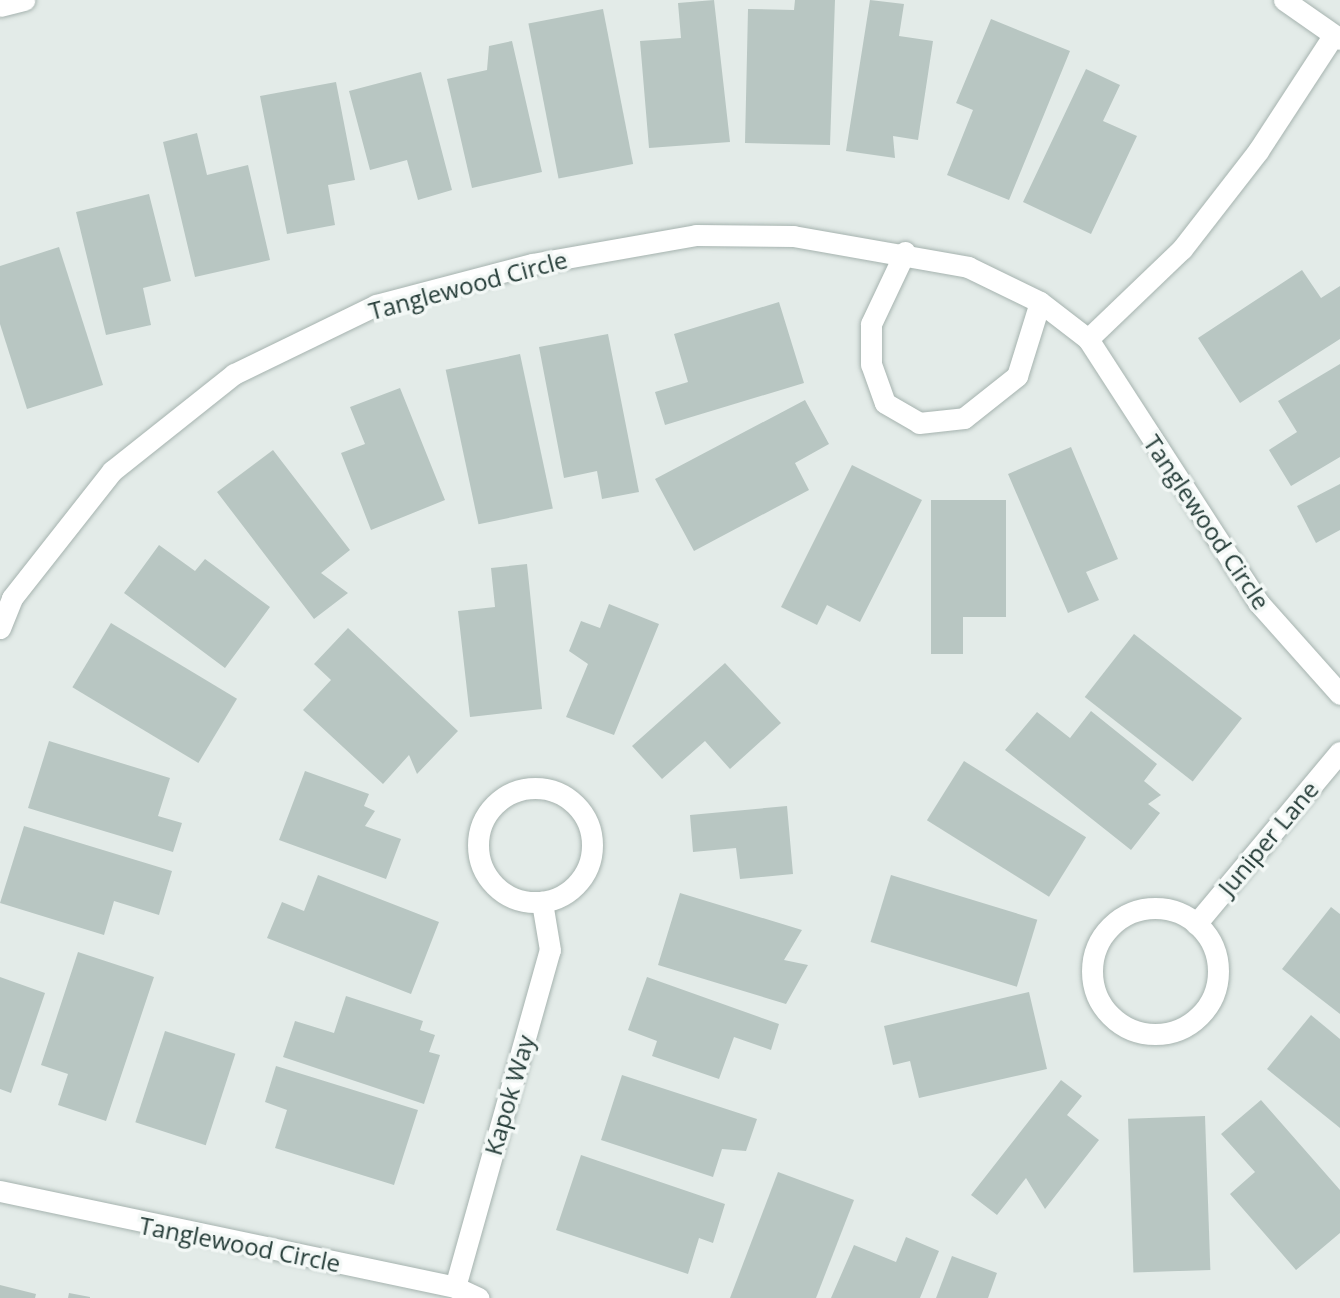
<!DOCTYPE html>
<style>
body{margin:0}
#map{position:relative;width:1340px;height:1298px;overflow:hidden;background:#e3ebe8;font-family:"Open Sans",sans-serif}
div>[style]{position:absolute}
.building>*{inset:0;background:#b8c6c2;transform-origin:0 0}
.roads{filter:drop-shadow(0 0 2px #a6b3af) drop-shadow(0 0 2px #a6b3af)}
.minor>*{height:21px;margin:-10.5px;padding:0 10.5px;transform-origin:10.5px;border-radius:10.5px;background:#fff}
.minor>.ring{margin:-10.5px;padding:0;box-sizing:content-box;background:none;border:21px solid #fff;border-radius:50%}
span{translate:-50% -50%;white-space:nowrap;text-align:center;line-height:1.15;-webkit-text-stroke:7px #f3f8f6;paint-order:stroke}
.street-label{font-size:24px;color:#243b37}
</style>
<div id="map">
<div class="building">
<div style="clip-path:polygon(714px 0,730px 142px,649px 148px,640px 41px,681px 38px,678px 3px)"></div>
<div style="clip-path:polygon(795px 0,835px 0,830px 145px,745px 143px,748px 9px,794px 10px)"></div>
<div style="clip-path:polygon(870px 0,904px 4px,899px 36px,933px 41px,918px 140px,893px 136px,895px 158px,846px 151px)"></div>
<div style="left:603px;top:9px;width:158px;height:76px;rotate:79deg"></div>
<div style="clip-path:polygon(991px 19px,1070px 51px,1009px 200px,947px 175px,973px 110px,956px 103px)"></div>
<div style="clip-path:polygon(512px 41px,542px 172px,472px 188px,447px 79px,487px 70px,489px 46px)"></div>
<div style="clip-path:polygon(1086px 69px,1120px 85px,1103px 121px,1137px 136px,1091px 234px,1023px 202px)"></div>
<div style="clip-path:polygon(421px 72px,452px 190px,418px 200px,407px 160px,370px 170px,349px 91px)"></div>
<div style="clip-path:polygon(336px 82px,355px 180px,328px 185px,335px 225px,287px 234px,260px 96px)"></div>
<div style="clip-path:polygon(197px 133px,207px 175px,248px 165px,270px 260px,195px 277px,163px 142px)"></div>
<div style="clip-path:polygon(149px 194px,171px 281px,143px 288px,151px 325px,106px 335px,76px 212px)"></div>
<div style="clip-path:polygon(59px 247px,103px 385px,27px 409px,0 324px,0 266px)"></div>
<div style="clip-path:polygon(1302px 270px,1321px 298px,1340px 286px,1340px 339px,1240px 403px,1198px 338px)"></div>
<div style="clip-path:polygon(779px 302px,804px 383px,665px 425px,655px 392px,688px 382px,674px 334px)"></div>
<div style="clip-path:polygon(608px 334px,639px 492px,602px 499px,597px 471px,564px 478px,539px 347px)"></div>
<div style="left:520px;top:354px;width:158px;height:76px;rotate:78deg"></div>
<div style="clip-path:polygon(1340px 364px,1340px 457px,1291px 486px,1269px 450px,1297px 432px,1278px 401px)"></div>
<div style="clip-path:polygon(400px 388px,445px 500px,371px 530px,341px 453px,365px 444px,350px 407px)"></div>
<div style="clip-path:polygon(805px 400px,829px 444px,795px 463px,809px 490px,694px 551px,655px 479px)"></div>
<div style="clip-path:polygon(1071px 447px,1118px 559px,1086px 572px,1099px 600px,1068px 613px,1008px 474px)"></div>
<div style="clip-path:polygon(273px 450px,350px 550px,321px 573px,348px 593px,314px 619px,217px 492px)"></div>
<div style="clip-path:polygon(852px 465px,922px 500px,860px 622px,827px 605px,817px 625px,781px 607px)"></div>
<div style="clip-path:polygon(1340px 484px,1340px 530px,1316px 543px,1297px 506px)"></div>
<div style="clip-path:polygon(931px 500px,1006px 500px,1006px 617px,963px 617px,963px 654px,931px 654px)"></div>
<div style="clip-path:polygon(159px 545px,195px 571px,205px 559px,270px 607px,225px 668px,124px 593px)"></div>
<div style="clip-path:polygon(527px 564px,542px 709px,470px 717px,458px 611px,495px 607px,491px 568px)"></div>
<div style="clip-path:polygon(609px 604px,659px 624px,614px 735px,566px 717px,588px 664px,569px 651px,581px 621px,600px 628px)"></div>
<div style="left:111px;top:623px;width:147px;height:75px;rotate:31deg"></div>
<div style="clip-path:polygon(348px 628px,458px 731px,417px 774px,409px 755px,383px 784px,303px 710px,331px 680px,314px 664px)"></div>
<div style="left:1134px;top:634px;width:137px;height:80px;rotate:38deg"></div>
<div style="clip-path:polygon(725px 663px,781px 723px,730px 769px,705px 741px,662px 779px,632px 746px)"></div>
<div style="clip-path:polygon(1091px 711px,1157px 764px,1144px 781px,1161px 795px,1148px 804px,1160px 813px,1131px 850px,1005px 750px,1037px 712px,1070px 738px)"></div>
<div style="clip-path:polygon(49px 741px,170px 778px,158px 816px,182px 823px,173px 852px,28px 808px)"></div>
<div style="left:964px;top:761px;width:144px;height:70px;rotate:32deg"></div>
<div style="clip-path:polygon(305px 771px,369px 794px,364px 806px,375px 811px,365px 826px,401px 839px,386px 879px,279px 840px)"></div>
<div style="clip-path:polygon(787px 806px,793px 874px,740px 879px,736px 848px,693px 852px,690px 815px)"></div>
<div style="clip-path:polygon(24px 826px,172px 871px,159px 915px,114px 901px,104px 935px,0 903px)"></div>
<div style="clip-path:polygon(318px 875px,439px 922px,411px 994px,267px 938px,282px 902px,304px 911px)"></div>
<div style="left:891px;top:875px;width:153px;height:70px;rotate:17deg"></div>
<div style="clip-path:polygon(680px 893px,802px 930px,784px 960px,808px 965px,786px 1004px,658px 965px)"></div>
<div style="clip-path:polygon(1331px 907px,1340px 914px,1340px 1014px,1282px 969px)"></div>
<div style="clip-path:polygon(78px 952px,154px 977px,106px 1121px,58px 1105px,68px 1074px,41px 1065px)"></div>
<div style="clip-path:polygon(0 977px,45px 993px,11px 1093px,0 1089px)"></div>
<div style="clip-path:polygon(647px 977px,779px 1024px,771px 1050px,734px 1037px,719px 1079px,652px 1056px,657px 1041px,628px 1030px)"></div>
<div style="clip-path:polygon(1029px 992px,1047px 1069px,919px 1098px,910px 1061px,893px 1065px,884px 1026px)"></div>
<div style="clip-path:polygon(346px 996px,423px 1021px,420px 1030px,435px 1035px,429px 1052px,440px 1055px,424px 1104px,283px 1057px,295px 1021px,334px 1033px)"></div>
<div style="clip-path:polygon(1311px 1015px,1340px 1039px,1340px 1128px,1267px 1069px)"></div>
<div style="left:165px;top:1031px;width:74px;height:96px;rotate:18deg"></div>
<div style="clip-path:polygon(276px 1066px,418px 1110px,394px 1185px,275px 1148px,287px 1110px,265px 1102px)"></div>
<div style="clip-path:polygon(622px 1075px,757px 1119px,746px 1151px,722px 1149px,713px 1177px,601px 1140px)"></div>
<div style="clip-path:polygon(1061px 1080px,1082px 1096px,1067px 1115px,1099px 1140px,1045px 1209px,1026px 1178px,997px 1215px,971px 1195px)"></div>
<div style="clip-path:polygon(1261px 1100px,1340px 1190px,1340px 1233px,1296px 1270px,1230px 1194px,1255px 1172px,1221px 1134px)"></div>
<div style="left:1205px;top:1116px;width:154px;height:77px;rotate:88deg"></div>
<div style="clip-path:polygon(581px 1155px,725px 1204px,713px 1243px,699px 1238px,688px 1274px,556px 1230px)"></div>
<div style="clip-path:polygon(778px 1172px,854px 1200px,816px 1298px,730px 1298px)"></div>
<div style="clip-path:polygon(906px 1237px,939px 1251px,920px 1298px,831px 1298px,854px 1245px,896px 1262px)"></div>
<div style="clip-path:polygon(952px 1256px,997px 1273px,988px 1298px,936px 1298px)"></div>
<div style="clip-path:polygon(0 1285px,36px 1294px,35px 1298px,0 1298px)"></div>
<div style="clip-path:polygon(69px 1293px,90px 1297px,90px 1298px,68px 1298px)"></div>
</div>
<div class="roads">
<div class="minor">
<div style="left:1284px;top:0;width:68px;rotate:34.9deg"></div>
<div style="left:0;top:6px;width:25px;rotate:-14deg"></div>
<div style="left:905px;top:252px;width:80px;rotate:115.3deg"></div>
<div style="left:871px;top:324px;width:40px;rotate:90deg"></div>
<div style="left:871px;top:364px;width:41px;rotate:70.3deg"></div>
<div style="left:885px;top:403px;width:39px;rotate:30deg"></div>
<div style="left:919px;top:423px;width:45px;rotate:-6.3deg"></div>
<div style="left:964px;top:418px;width:68px;rotate:-38.4deg"></div>
<div style="left:1017px;top:376px;width:77px;rotate:-72.7deg"></div>
<div style="left:1088px;top:339px;width:130px;rotate:-43.8deg"></div>
<div style="left:1182px;top:249px;width:124px;rotate:-52.2deg"></div>
<div style="left:1258px;top:151px;width:137px;rotate:-56.9deg"></div>
<div style="left:0;top:628px;width:32px;rotate:-68deg"></div>
<div style="left:12px;top:598px;width:162px;rotate:-51.8deg"></div>
<div style="left:112px;top:471px;width:156px;rotate:-38.5deg"></div>
<div style="left:234px;top:374px;width:158px;rotate:-25.9deg"></div>
<div style="left:376px;top:305px;width:161px;rotate:-14.7deg"></div>
<div style="left:532px;top:264px;width:167px;rotate:-10deg"></div>
<div style="left:696px;top:235px;width:97px;rotate:0.6deg"></div>
<div style="left:793px;top:236px;width:178px;rotate:10deg"></div>
<div style="left:968px;top:267px;width:80px;rotate:25.9deg"></div>
<div style="left:1040px;top:302px;width:61px;rotate:37.6deg"></div>
<div style="left:1088px;top:339px;width:313px;rotate:57.1deg"></div>
<div style="left:1258px;top:602px;width:123px;rotate:48.3deg"></div>
<div class="ring" style="left:478px;top:788px;width:93px;height:93px"></div>
<div class="ring" style="left:1092px;top:908px;width:105px;height:105px"></div>
<div style="left:1196px;top:924px;width:224px;rotate:-50.1deg"></div>
<div style="left:0;top:1191px;width:465px;rotate:11.9deg"></div>
<div style="left:455px;top:1287px;width:26px;rotate:25deg"></div>
<div style="left:455px;top:1287px;width:350px;rotate:-74.3deg"></div>
<div style="left:550px;top:950px;width:49px;rotate:-99.5deg"></div>
</div>
</div>
<div class="street-label">
<span style="left:468px;top:285px;rotate:-15deg">Tanglewood Circle</span>
<span style="left:1207px;top:522px;rotate:56deg">Tanglewood Circle</span>
<span style="left:1268px;top:838px;rotate:-50deg">Juniper Lane</span>
<span style="left:509px;top:1095px;rotate:-74deg">Kapok Way</span>
<span style="left:240px;top:1244px;rotate:11deg">Tanglewood Circle</span>
</div>
</div>
